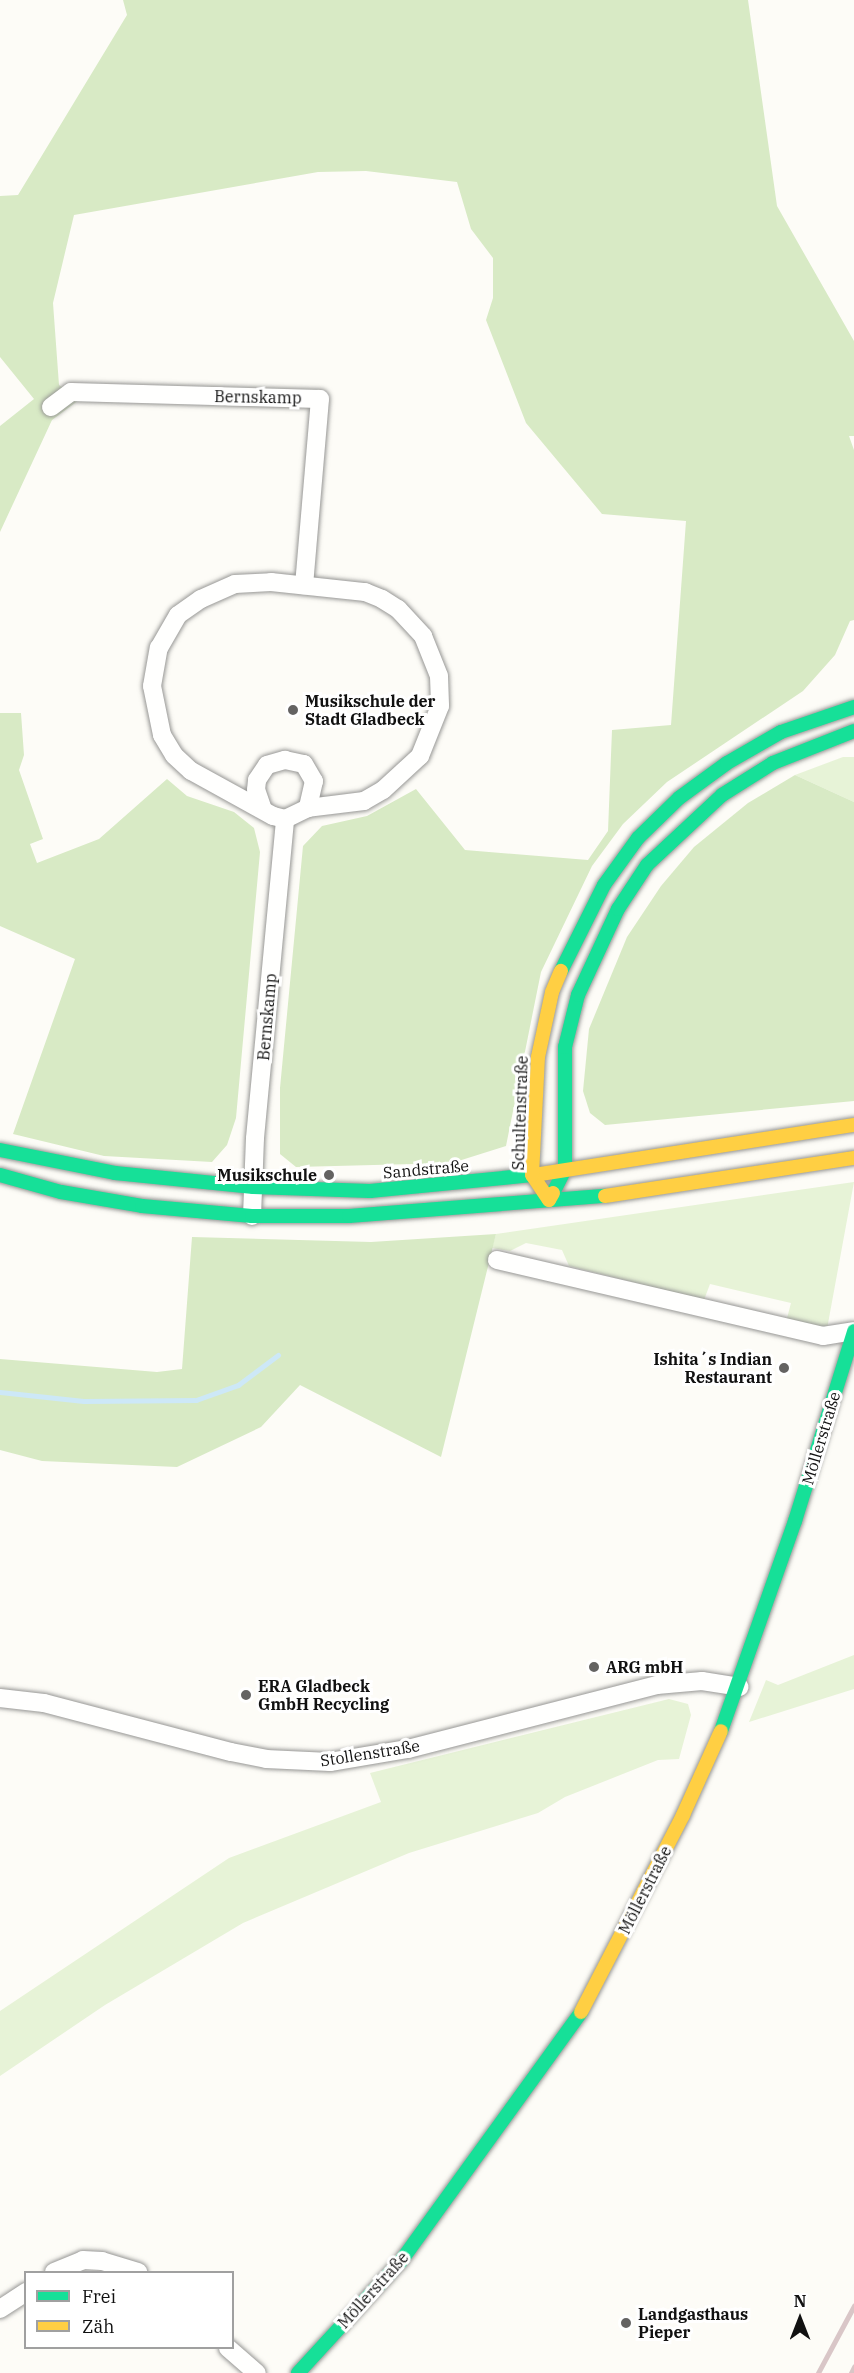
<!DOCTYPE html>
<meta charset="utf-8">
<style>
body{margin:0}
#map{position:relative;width:854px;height:2373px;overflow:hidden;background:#fdfcf7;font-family:"IBM Plex Serif",serif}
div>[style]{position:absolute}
.green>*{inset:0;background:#e7f3d7}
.forest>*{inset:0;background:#d8eac5}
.stream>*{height:5px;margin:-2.5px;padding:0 2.5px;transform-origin:2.5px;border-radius:2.5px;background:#cde8f7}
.roads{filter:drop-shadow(0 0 2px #979795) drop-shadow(0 0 2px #979795)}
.street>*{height:18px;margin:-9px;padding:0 9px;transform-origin:9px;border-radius:9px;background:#fffffe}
.fast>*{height:14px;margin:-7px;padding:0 7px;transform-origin:7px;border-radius:7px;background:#16e098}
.slow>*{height:14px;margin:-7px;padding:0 7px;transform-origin:7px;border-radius:7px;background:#ffcf43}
.rail>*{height:4.5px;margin:-2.25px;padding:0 2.25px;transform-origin:2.25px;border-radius:2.25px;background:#d9c6c7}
.dots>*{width:16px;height:16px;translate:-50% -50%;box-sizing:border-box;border:3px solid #fff;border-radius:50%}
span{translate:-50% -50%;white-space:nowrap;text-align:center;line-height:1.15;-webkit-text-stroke:6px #fff;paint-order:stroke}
.street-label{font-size:16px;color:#111}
.poi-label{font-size:16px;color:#111;font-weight:700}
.left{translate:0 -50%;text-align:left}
.right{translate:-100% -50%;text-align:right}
.legend{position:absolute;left:24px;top:2271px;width:210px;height:78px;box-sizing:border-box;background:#fff;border:2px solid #a0a0a0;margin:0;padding:8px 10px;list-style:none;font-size:18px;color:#111}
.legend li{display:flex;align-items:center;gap:12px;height:30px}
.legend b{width:30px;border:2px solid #a0a0a0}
.north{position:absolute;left:770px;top:2289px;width:60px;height:60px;-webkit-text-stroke:4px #fff;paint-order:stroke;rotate:0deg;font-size:16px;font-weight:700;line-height:24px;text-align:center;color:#111}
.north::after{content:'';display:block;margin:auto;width:21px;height:27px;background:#111;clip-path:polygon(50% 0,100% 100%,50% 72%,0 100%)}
</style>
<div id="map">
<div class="green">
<div style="clip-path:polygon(843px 757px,854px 757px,854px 802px,795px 775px)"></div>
<div style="clip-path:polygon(854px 1182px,827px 1329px,786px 1322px,791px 1303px,710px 1284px,704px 1300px,569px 1266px,562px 1250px,526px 1243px,510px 1251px,492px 1248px,496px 1234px)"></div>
<div style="clip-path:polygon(854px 1655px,854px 1689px,749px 1722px,766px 1680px,778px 1685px)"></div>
<div style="clip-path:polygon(669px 1699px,688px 1704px,691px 1715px,679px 1759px,658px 1760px,565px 1797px,538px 1813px,409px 1853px,243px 1923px,105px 2005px,0 2076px,0 2011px,229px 1858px,381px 1802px,370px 1773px)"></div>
</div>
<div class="forest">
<div style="clip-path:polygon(123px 0,748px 0,777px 206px,854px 341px,854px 436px,849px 436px,854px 450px,854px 620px,850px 621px,835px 655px,803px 691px,667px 782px,623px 824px,592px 866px,541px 972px,506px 1146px,452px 1163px,296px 1167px,280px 1154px,280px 1088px,303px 846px,322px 826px,367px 816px,416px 789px,465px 850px,588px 860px,608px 831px,612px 730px,671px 725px,686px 521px,602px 514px,526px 423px,486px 320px,493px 298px,493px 258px,471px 229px,457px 182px,366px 171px,318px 172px,74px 215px,53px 303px,59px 385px,79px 400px,52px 420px,0 532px,0 426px,34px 399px,0 357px,0 196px,18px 195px,127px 15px)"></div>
<div style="clip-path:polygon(0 713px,21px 713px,24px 755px,19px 770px,43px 839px,30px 844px,37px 863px,99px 839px,167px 779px,187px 796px,234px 812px,254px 828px,260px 852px,236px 1118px,227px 1145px,212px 1162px,104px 1156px,13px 1134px,75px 959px,0 926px)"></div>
<div style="clip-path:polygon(795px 775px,854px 802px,854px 1101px,605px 1125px,590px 1113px,583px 1091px,589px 1029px,627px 937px,661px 886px,694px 847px,748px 803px)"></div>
<div style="clip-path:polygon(496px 1234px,441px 1457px,300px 1385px,261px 1427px,177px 1467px,42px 1461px,0 1450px,0 1359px,157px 1372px,182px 1369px,192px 1237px,371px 1242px)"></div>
</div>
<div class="stream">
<div style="left:0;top:1392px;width:84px;rotate:6.1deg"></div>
<div style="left:84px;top:1401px;width:112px;rotate:-0.5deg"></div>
<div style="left:196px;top:1400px;width:45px;rotate:-19.7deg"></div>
<div style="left:238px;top:1385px;width:50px;rotate:-36.9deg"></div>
</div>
<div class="roads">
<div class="street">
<div style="left:51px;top:407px;width:25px;rotate:-37deg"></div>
<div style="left:71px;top:392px;width:249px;rotate:1.6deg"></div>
<div style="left:320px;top:399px;width:187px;rotate:94.9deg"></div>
<div style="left:262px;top:807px;width:18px;rotate:-109deg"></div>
<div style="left:256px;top:790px;width:10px;rotate:-84deg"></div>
<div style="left:257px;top:780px;width:18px;rotate:-56deg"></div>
<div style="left:267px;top:765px;width:19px;rotate:-16deg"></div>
<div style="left:285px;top:760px;width:19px;rotate:12deg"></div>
<div style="left:304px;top:764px;width:20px;rotate:60deg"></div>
<div style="left:314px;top:781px;width:28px;rotate:103deg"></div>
<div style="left:308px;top:808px;width:25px;rotate:154deg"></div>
<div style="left:285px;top:819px;width:12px;rotate:-166deg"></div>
<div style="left:273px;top:816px;width:94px;rotate:-151.2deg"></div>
<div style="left:191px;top:771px;width:23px;rotate:-137deg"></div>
<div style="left:174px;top:755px;width:23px;rotate:-121deg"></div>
<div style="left:162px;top:735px;width:50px;rotate:-101.5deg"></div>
<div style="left:152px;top:686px;width:39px;rotate:-80deg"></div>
<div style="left:159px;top:648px;width:38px;rotate:-60deg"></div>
<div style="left:178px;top:615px;width:28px;rotate:-35deg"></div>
<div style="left:201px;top:599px;width:37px;rotate:-24deg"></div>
<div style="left:235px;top:584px;width:36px;rotate:-3deg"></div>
<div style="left:271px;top:582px;width:95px;rotate:6.1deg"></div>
<div style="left:365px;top:592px;width:18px;rotate:22deg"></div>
<div style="left:382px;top:599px;width:19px;rotate:32deg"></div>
<div style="left:398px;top:609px;width:37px;rotate:47deg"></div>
<div style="left:423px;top:636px;width:43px;rotate:68.2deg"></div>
<div style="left:439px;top:676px;width:30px;rotate:88deg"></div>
<div style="left:440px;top:706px;width:54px;rotate:111.8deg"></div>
<div style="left:420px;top:756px;width:50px;rotate:137.4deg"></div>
<div style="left:383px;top:790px;width:22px;rotate:150deg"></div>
<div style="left:364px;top:801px;width:56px;rotate:172.9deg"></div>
<div style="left:252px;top:1216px;width:78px;rotate:-87.8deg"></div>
<div style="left:255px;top:1138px;width:320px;rotate:-84.6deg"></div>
<div style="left:497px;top:1260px;width:335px;rotate:13.1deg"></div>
<div style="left:823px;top:1336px;width:31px;rotate:-9deg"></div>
<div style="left:0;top:1698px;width:44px;rotate:6.5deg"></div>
<div style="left:44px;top:1703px;width:193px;rotate:14.7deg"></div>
<div style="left:231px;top:1752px;width:36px;rotate:11deg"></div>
<div style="left:266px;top:1759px;width:64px;rotate:2.7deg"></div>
<div style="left:330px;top:1762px;width:79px;rotate:-9.5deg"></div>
<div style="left:408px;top:1749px;width:257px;rotate:-14.4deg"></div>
<div style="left:657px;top:1685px;width:45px;rotate:-5.1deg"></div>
<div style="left:702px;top:1681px;width:38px;rotate:9deg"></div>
<div style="left:54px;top:2272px;width:31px;rotate:-22deg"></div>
<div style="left:83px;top:2260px;width:19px;rotate:3deg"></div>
<div style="left:102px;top:2261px;width:38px;rotate:17deg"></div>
<div style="left:0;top:2309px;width:31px;rotate:-33deg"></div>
<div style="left:228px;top:2348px;width:38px;rotate:41deg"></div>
</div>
<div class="fast">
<div style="left:561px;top:971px;width:96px;rotate:-63.4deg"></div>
<div style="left:604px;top:885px;width:58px;rotate:-54.1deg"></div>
<div style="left:638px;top:838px;width:57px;rotate:-44.3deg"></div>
<div style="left:679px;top:798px;width:59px;rotate:-36.1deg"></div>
<div style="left:727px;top:763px;width:62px;rotate:-29.9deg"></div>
<div style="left:781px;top:732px;width:77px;rotate:-18.9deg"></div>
<div style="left:0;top:1150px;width:117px;rotate:11.3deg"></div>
<div style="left:115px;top:1173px;width:139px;rotate:5.8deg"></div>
<div style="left:253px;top:1187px;width:117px;rotate:2deg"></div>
<div style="left:370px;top:1191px;width:165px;rotate:-5.6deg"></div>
<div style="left:0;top:1175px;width:63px;rotate:15.6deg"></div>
<div style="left:61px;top:1192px;width:82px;rotate:9.8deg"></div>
<div style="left:142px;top:1206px;width:110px;rotate:5.2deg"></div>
<div style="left:252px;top:1216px;width:97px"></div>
<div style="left:349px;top:1216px;width:257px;rotate:-4.5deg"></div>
<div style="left:553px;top:1193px;width:27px;rotate:-63deg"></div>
<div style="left:565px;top:1169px;width:122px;rotate:-90deg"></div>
<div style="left:565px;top:1047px;width:54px;rotate:-76deg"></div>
<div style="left:578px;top:995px;width:95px;rotate:-65.1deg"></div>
<div style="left:618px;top:909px;width:53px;rotate:-56.6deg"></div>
<div style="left:647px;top:865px;width:103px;rotate:-43deg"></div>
<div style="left:722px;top:795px;width:60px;rotate:-32.1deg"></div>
<div style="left:773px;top:763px;width:87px;rotate:-21.6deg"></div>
<div style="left:721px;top:1731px;width:223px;rotate:-70.6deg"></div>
<div style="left:795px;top:1521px;width:199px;rotate:-72.7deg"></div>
<div style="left:298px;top:2373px;width:152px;rotate:-47.4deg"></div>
<div style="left:401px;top:2261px;width:307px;rotate:-54.1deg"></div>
</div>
<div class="slow">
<div style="left:534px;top:1175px;width:324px;rotate:-8.9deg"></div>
<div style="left:553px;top:1193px;width:8px;rotate:120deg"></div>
<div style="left:549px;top:1200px;width:30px;rotate:-124deg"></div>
<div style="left:532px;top:1175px;width:118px;rotate:-87.1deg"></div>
<div style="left:538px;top:1057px;width:66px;rotate:-77.8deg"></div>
<div style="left:552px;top:992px;width:23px;rotate:-67deg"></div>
<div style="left:605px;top:1196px;width:252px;rotate:-8.7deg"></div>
<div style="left:581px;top:2012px;width:222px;rotate:-62.6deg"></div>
<div style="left:683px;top:1815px;width:92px;rotate:-65.7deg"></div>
</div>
</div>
<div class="rail">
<div style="left:818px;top:2373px;width:76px;rotate:-61.8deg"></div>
<div style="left:851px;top:2373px;width:7px;rotate:-63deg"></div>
</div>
<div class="dots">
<div style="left:293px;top:710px;background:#646362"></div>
<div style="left:329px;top:1175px;background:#646362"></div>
<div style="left:784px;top:1368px;background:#646362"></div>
<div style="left:594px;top:1667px;background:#646362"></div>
<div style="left:246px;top:1695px;background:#646362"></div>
<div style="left:626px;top:2323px;background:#646362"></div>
</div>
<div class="street-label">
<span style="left:258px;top:397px;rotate:1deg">Bernskamp</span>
<span style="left:267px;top:1017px;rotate:-85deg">Bernskamp</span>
<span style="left:520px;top:1113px;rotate:-88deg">Schultenstraße</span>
<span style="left:426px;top:1169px;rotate:-5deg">Sandstraße</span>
<span style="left:821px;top:1438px;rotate:-73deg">Möllerstraße</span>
<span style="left:370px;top:1753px;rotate:-9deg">Stollenstraße</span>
<span style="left:645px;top:1890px;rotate:-63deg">Möllerstraße</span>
<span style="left:373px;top:2290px;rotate:-48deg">Möllerstraße</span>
</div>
<div class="poi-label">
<span class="left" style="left:305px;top:710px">Musikschule der<br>Stadt Gladbeck</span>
<span class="right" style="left:317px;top:1175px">Musikschule</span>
<span class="right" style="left:772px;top:1368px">Ishita´s Indian<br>Restaurant</span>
<span class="left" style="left:606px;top:1667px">ARG mbH</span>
<span class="left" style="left:258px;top:1695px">ERA Gladbeck<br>GmbH Recycling</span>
<span class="left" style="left:638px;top:2323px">Landgasthaus<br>Pieper</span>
</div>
<ul class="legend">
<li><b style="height:8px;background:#16e098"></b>Frei</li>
<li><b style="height:8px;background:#ffcf43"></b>Zäh</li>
</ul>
<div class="north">N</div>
</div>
